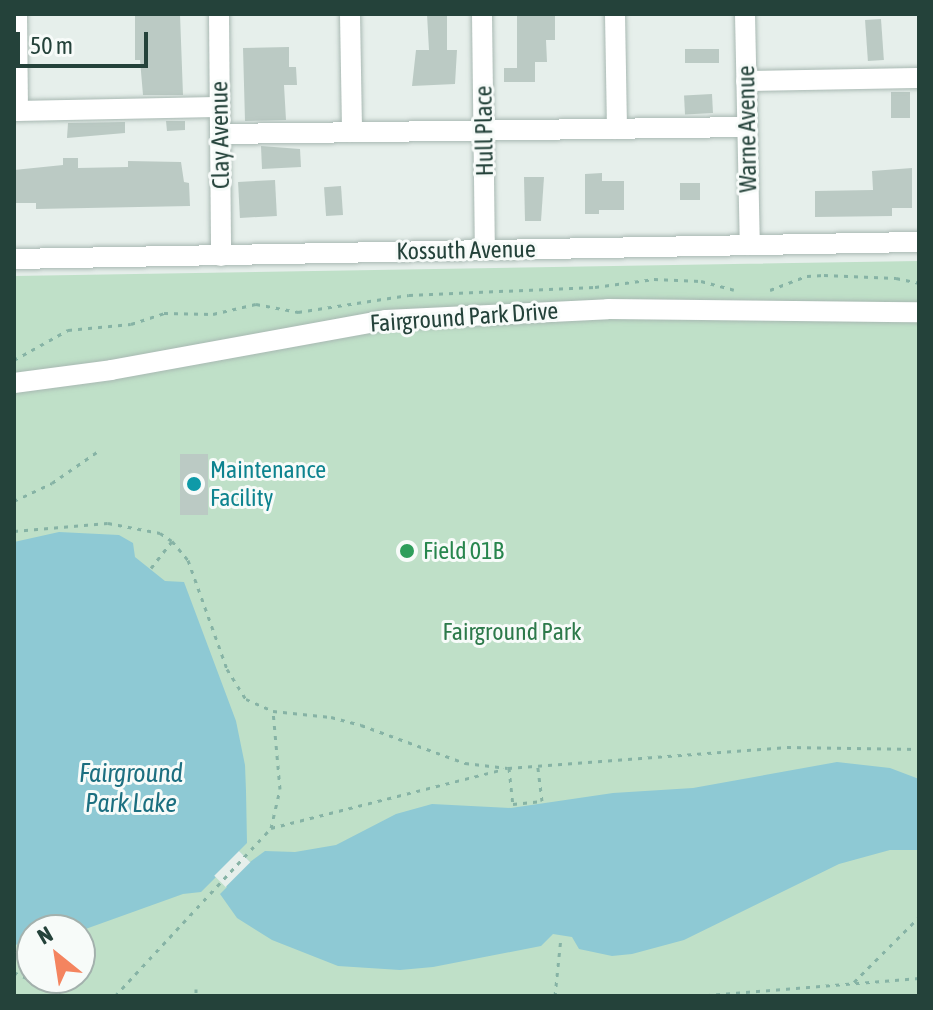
<!DOCTYPE html>
<style>
body{margin:0}
#map{position:relative;width:933px;height:1010px;overflow:hidden;background:#e6efeb;font-family:"Asap Condensed",sans-serif}
div>[style]{position:absolute}
.green>*{inset:0;background:#bfe0c8}
.water>*{inset:0;background:#8ec9d4}
.pier>*{inset:0;background:#e6efeb;transform-origin:0 0}
.building>*{inset:0;background:#bbcac4;transform-origin:0 0}
.path>*{height:3px;margin-top:-1.5px;transform-origin:0;background:repeating-linear-gradient(90deg,#86b3a5 0 4px,transparent 0 10px)}
.roads{filter:drop-shadow(0 0 2px #a8b8b2) drop-shadow(0 0 2px #a8b8b2)}
.minor>*{height:20px;margin:-10px;padding:0 10px;transform-origin:10px;border-radius:10px;background:#fff}
.dots>*{width:22px;height:22px;translate:-50% -50%;box-sizing:border-box;border:4px solid #f7fbf9;border-radius:50%}
span{translate:-50% -50%;white-space:nowrap;text-align:center;line-height:1.15;-webkit-text-stroke:6px #f7fbf9;paint-order:stroke}
.street-label{font-size:24px;color:#24423a}
.culture-label{font-size:24px;color:#0d838f}
.left{translate:0 -50%;text-align:left}
.leisure-label{font-size:24px;color:#27864d}
.park-label{font-size:24px;color:#2d7a4b}
.water-label{font-size:26px;color:#1c6f80;font-style:italic}
.frame{position:absolute;inset:0;border:16px solid #24423a;pointer-events:none}
.north{position:absolute;left:16px;top:914px;width:80px;height:80px;box-sizing:border-box;background:#f7fbf9;border:2px solid #a3b1ad;border-radius:50%;rotate:330deg;font-size:22px;font-weight:700;line-height:32px;text-align:center;color:#24423a}
.north::after{content:'';display:block;margin:auto;width:28px;height:36px;background:#f4845f;clip-path:polygon(50% 0,100% 100%,50% 72%,0 100%)}
.scale{position:absolute;left:16px;top:32px;width:132px;height:36px;box-sizing:border-box;border:4px solid #24423a;border-top:0;padding-left:10px;font-size:24px;line-height:28px;white-space:nowrap;color:#24423a;-webkit-text-stroke:6px #f7fbf9;paint-order:stroke}
</style>
<div id="map">
<div class="green">
<div style="clip-path:polygon(evenodd,919px 261px,919px 996px,14px 996px,14px 276px,919px 261px,32px 930px,80px 930px,80px 978px,32px 978px,32px 930px)"></div>
</div>
<div class="water">
<div style="clip-path:polygon(59px 532px,119px 535px,133px 543px,135px 557px,165px 581px,184px 582px,236px 721px,245px 765px,246px 791px,247px 843px,239px 851px,250px 862px,265px 851px,295px 852px,336px 845px,396px 814px,432px 804px,511px 808px,613px 793px,693px 788px,837px 762px,890px 768px,919px 779px,919px 850px,890px 850px,839px 864px,684px 940px,632px 954px,612px 956px,579px 949px,572px 937px,553px 934px,541px 946px,433px 967px,400px 970px,338px 966px,272px 940px,237px 918px,220px 894px,227px 887px,216px 877px,201px 892px,183px 894px,80px 931px,32px 930px,32px 942px,14px 945px,14px 542px)"></div>
</div>
<div class="pier">
<div style="left:239px;top:851px;width:16px;height:35px;rotate:45deg"></div>
</div>
<div class="building">
<div style="clip-path:polygon(135px 14px,180px 14px,183px 95px,143px 95px,140px 60px,135px 60px)"></div>
<div style="clip-path:polygon(427px 14px,447px 14px,447px 50px,457px 50px,455px 84px,412px 86px,416px 50px,429px 50px)"></div>
<div style="clip-path:polygon(517px 14px,555px 14px,555px 40px,546px 40px,547px 62px,535px 62px,535px 82px,504px 82px,504px 68px,517px 68px)"></div>
<div style="left:881px;top:19px;width:41px;height:16px;rotate:86deg"></div>
<div style="clip-path:polygon(289px 47px,289px 67px,296px 67px,297px 85px,284px 85px,286px 120px,245px 121px,243px 48px)"></div>
<div style="left:719px;top:49px;width:14px;height:34px;rotate:90deg"></div>
<div style="left:891px;top:92px;width:19px;height:26px"></div>
<div style="left:712px;top:94px;width:19px;height:28px;rotate:87deg"></div>
<div style="clip-path:polygon(166px 121px,185px 121px,185px 130px,167px 131px)"></div>
<div style="clip-path:polygon(125px 122px,125px 133px,67px 138px,68px 123px)"></div>
<div style="clip-path:polygon(261px 146px,300px 149px,301px 167px,262px 169px)"></div>
<div style="clip-path:polygon(63px 158px,78px 158px,78px 168px,128px 167px,128px 161px,181px 162px,184px 182px,189px 183px,190px 206px,36px 209px,36px 203px,14px 203px,14px 170px,63px 165px)"></div>
<div style="clip-path:polygon(912px 168px,912px 208px,892px 208px,892px 216px,815px 217px,815px 191px,873px 190px,872px 171px)"></div>
<div style="clip-path:polygon(602px 173px,602px 181px,624px 181px,624px 210px,599px 210px,599px 214px,585px 214px,585px 174px)"></div>
<div style="clip-path:polygon(524px 177px,544px 177px,541px 221px,525px 221px)"></div>
<div style="left:275px;top:180px;width:36px;height:37px;rotate:87deg"></div>
<div style="left:680px;top:183px;width:20px;height:17px"></div>
<div style="left:341px;top:186px;width:29px;height:17px;rotate:86deg"></div>
<div style="left:180px;top:454px;width:28px;height:61px"></div>
</div>
<div class="path">
<div style="left:770px;top:290px;width:40px;rotate:-21deg"></div>
<div style="left:807px;top:276px;width:17px;rotate:-3deg"></div>
<div style="left:824px;top:275px;width:72px;rotate:2.4deg"></div>
<div style="left:896px;top:278px;width:24px;rotate:12deg"></div>
<div style="left:14px;top:360px;width:62px;rotate:-29.1deg"></div>
<div style="left:68px;top:330px;width:63px;rotate:-5.4deg"></div>
<div style="left:131px;top:324px;width:35px;rotate:-18deg"></div>
<div style="left:164px;top:313px;width:49px;rotate:1.2deg"></div>
<div style="left:213px;top:314px;width:44px;rotate:-13.1deg"></div>
<div style="left:256px;top:304px;width:43px;rotate:10.8deg"></div>
<div style="left:298px;top:312px;width:112px;rotate:-8.7deg"></div>
<div style="left:409px;top:295px;width:186px;rotate:-2.5deg"></div>
<div style="left:595px;top:287px;width:60px;rotate:-7.7deg"></div>
<div style="left:654px;top:279px;width:47px;rotate:2.4deg"></div>
<div style="left:701px;top:281px;width:34px;rotate:15deg"></div>
<div style="left:14px;top:501px;width:42px;rotate:-25.3deg"></div>
<div style="left:52px;top:483px;width:55px;rotate:-34.6deg"></div>
<div style="left:14px;top:531px;width:94px;rotate:-4.9deg"></div>
<div style="left:108px;top:523px;width:53px;rotate:10.9deg"></div>
<div style="left:160px;top:533px;width:14px;rotate:34deg"></div>
<div style="left:172px;top:541px;width:25px;rotate:50deg"></div>
<div style="left:188px;top:560px;width:116px;rotate:70.3deg"></div>
<div style="left:227px;top:669px;width:36px;rotate:58deg"></div>
<div style="left:246px;top:699px;width:30px;rotate:24deg"></div>
<div style="left:273px;top:711px;width:58px;rotate:5.9deg"></div>
<div style="left:331px;top:717px;width:31px;rotate:15deg"></div>
<div style="left:361px;top:725px;width:111px;rotate:20.1deg"></div>
<div style="left:465px;top:763px;width:43px;rotate:6.6deg"></div>
<div style="left:508px;top:768px;width:280px;rotate:-4.3deg"></div>
<div style="left:787px;top:747px;width:132px;rotate:0.9deg"></div>
<div style="left:151px;top:568px;width:34px;rotate:-52deg"></div>
<div style="left:509px;top:768px;width:36px;rotate:84deg"></div>
<div style="left:513px;top:804px;width:29px;rotate:-6deg"></div>
<div style="left:542px;top:801px;width:34px;rotate:-97deg"></div>
<div style="left:271px;top:828px;width:240px;rotate:-14.2deg"></div>
<div style="left:14px;top:972px;width:55px;rotate:26.1deg"></div>
<div style="left:854px;top:982px;width:92px;rotate:-45deg"></div>
<div style="left:196px;top:989px;width:7px;rotate:90deg"></div>
<div style="left:115px;top:996px;width:229px;rotate:-47.1deg"></div>
<div style="left:271px;top:828px;width:40px;rotate:-77deg"></div>
<div style="left:280px;top:789px;width:78px;rotate:-95.1deg"></div>
<div style="left:555px;top:996px;width:59px;rotate:-84.2deg"></div>
<div style="left:696px;top:996px;width:224px;rotate:-4.6deg"></div>
</div>
<div class="roads">
<div class="minor">
<div style="left:17px;top:14px;width:97px;rotate:89.4deg"></div>
<div style="left:219px;top:14px;width:242px;rotate:89.5deg"></div>
<div style="left:350px;top:14px;width:118px;rotate:89deg"></div>
<div style="left:482px;top:14px;width:235px;rotate:89.3deg"></div>
<div style="left:615px;top:14px;width:115px;rotate:89deg"></div>
<div style="left:745px;top:14px;width:231px;rotate:88.8deg"></div>
<div style="left:746px;top:81px;width:173px;rotate:-1deg"></div>
<div style="left:14px;top:111px;width:205px;rotate:-1.1deg"></div>
<div style="left:221px;top:134px;width:526px;rotate:-0.76deg"></div>
<div style="left:14px;top:259px;width:905px;rotate:-1.08deg"></div>
<div style="left:14px;top:383px;width:98px;rotate:-7.6deg"></div>
<div style="left:111px;top:370px;width:280px;rotate:-10.3deg"></div>
<div style="left:386px;top:320px;width:222px;rotate:-2.8deg"></div>
<div style="left:608px;top:309px;width:311px;rotate:0.6deg"></div>
</div>
</div>
<div class="dots">
<div style="left:194px;top:484px;background:#0f9aa8"></div>
<div style="left:407px;top:551px;background:#2e9e5b"></div>
</div>
<div class="street-label">
<span style="left:747px;top:129px;rotate:-91deg">Warne Avenue</span>
<span style="left:484px;top:131px;rotate:-91deg">Hull Place</span>
<span style="left:220px;top:135px;rotate:-91deg">Clay Avenue</span>
<span style="left:466px;top:250px;rotate:-1deg">Kossuth Avenue</span>
<span style="left:464px;top:317px;rotate:-4deg">Fairground Park Drive</span>
</div>
<div class="culture-label">
<span class="left" style="left:210px;top:484px">Maintenance<br>Facility</span>
</div>
<div class="leisure-label">
<span class="left" style="left:423px;top:551px">Field 01B</span>
</div>
<div class="park-label">
<span style="left:512px;top:632px">Fairground Park</span>
</div>
<div class="water-label">
<span style="left:131px;top:789px">Fairground<br>Park Lake</span>
</div>
<div class="frame"></div>
<div class="north">N</div>
<div class="scale">50 m</div>
</div>
